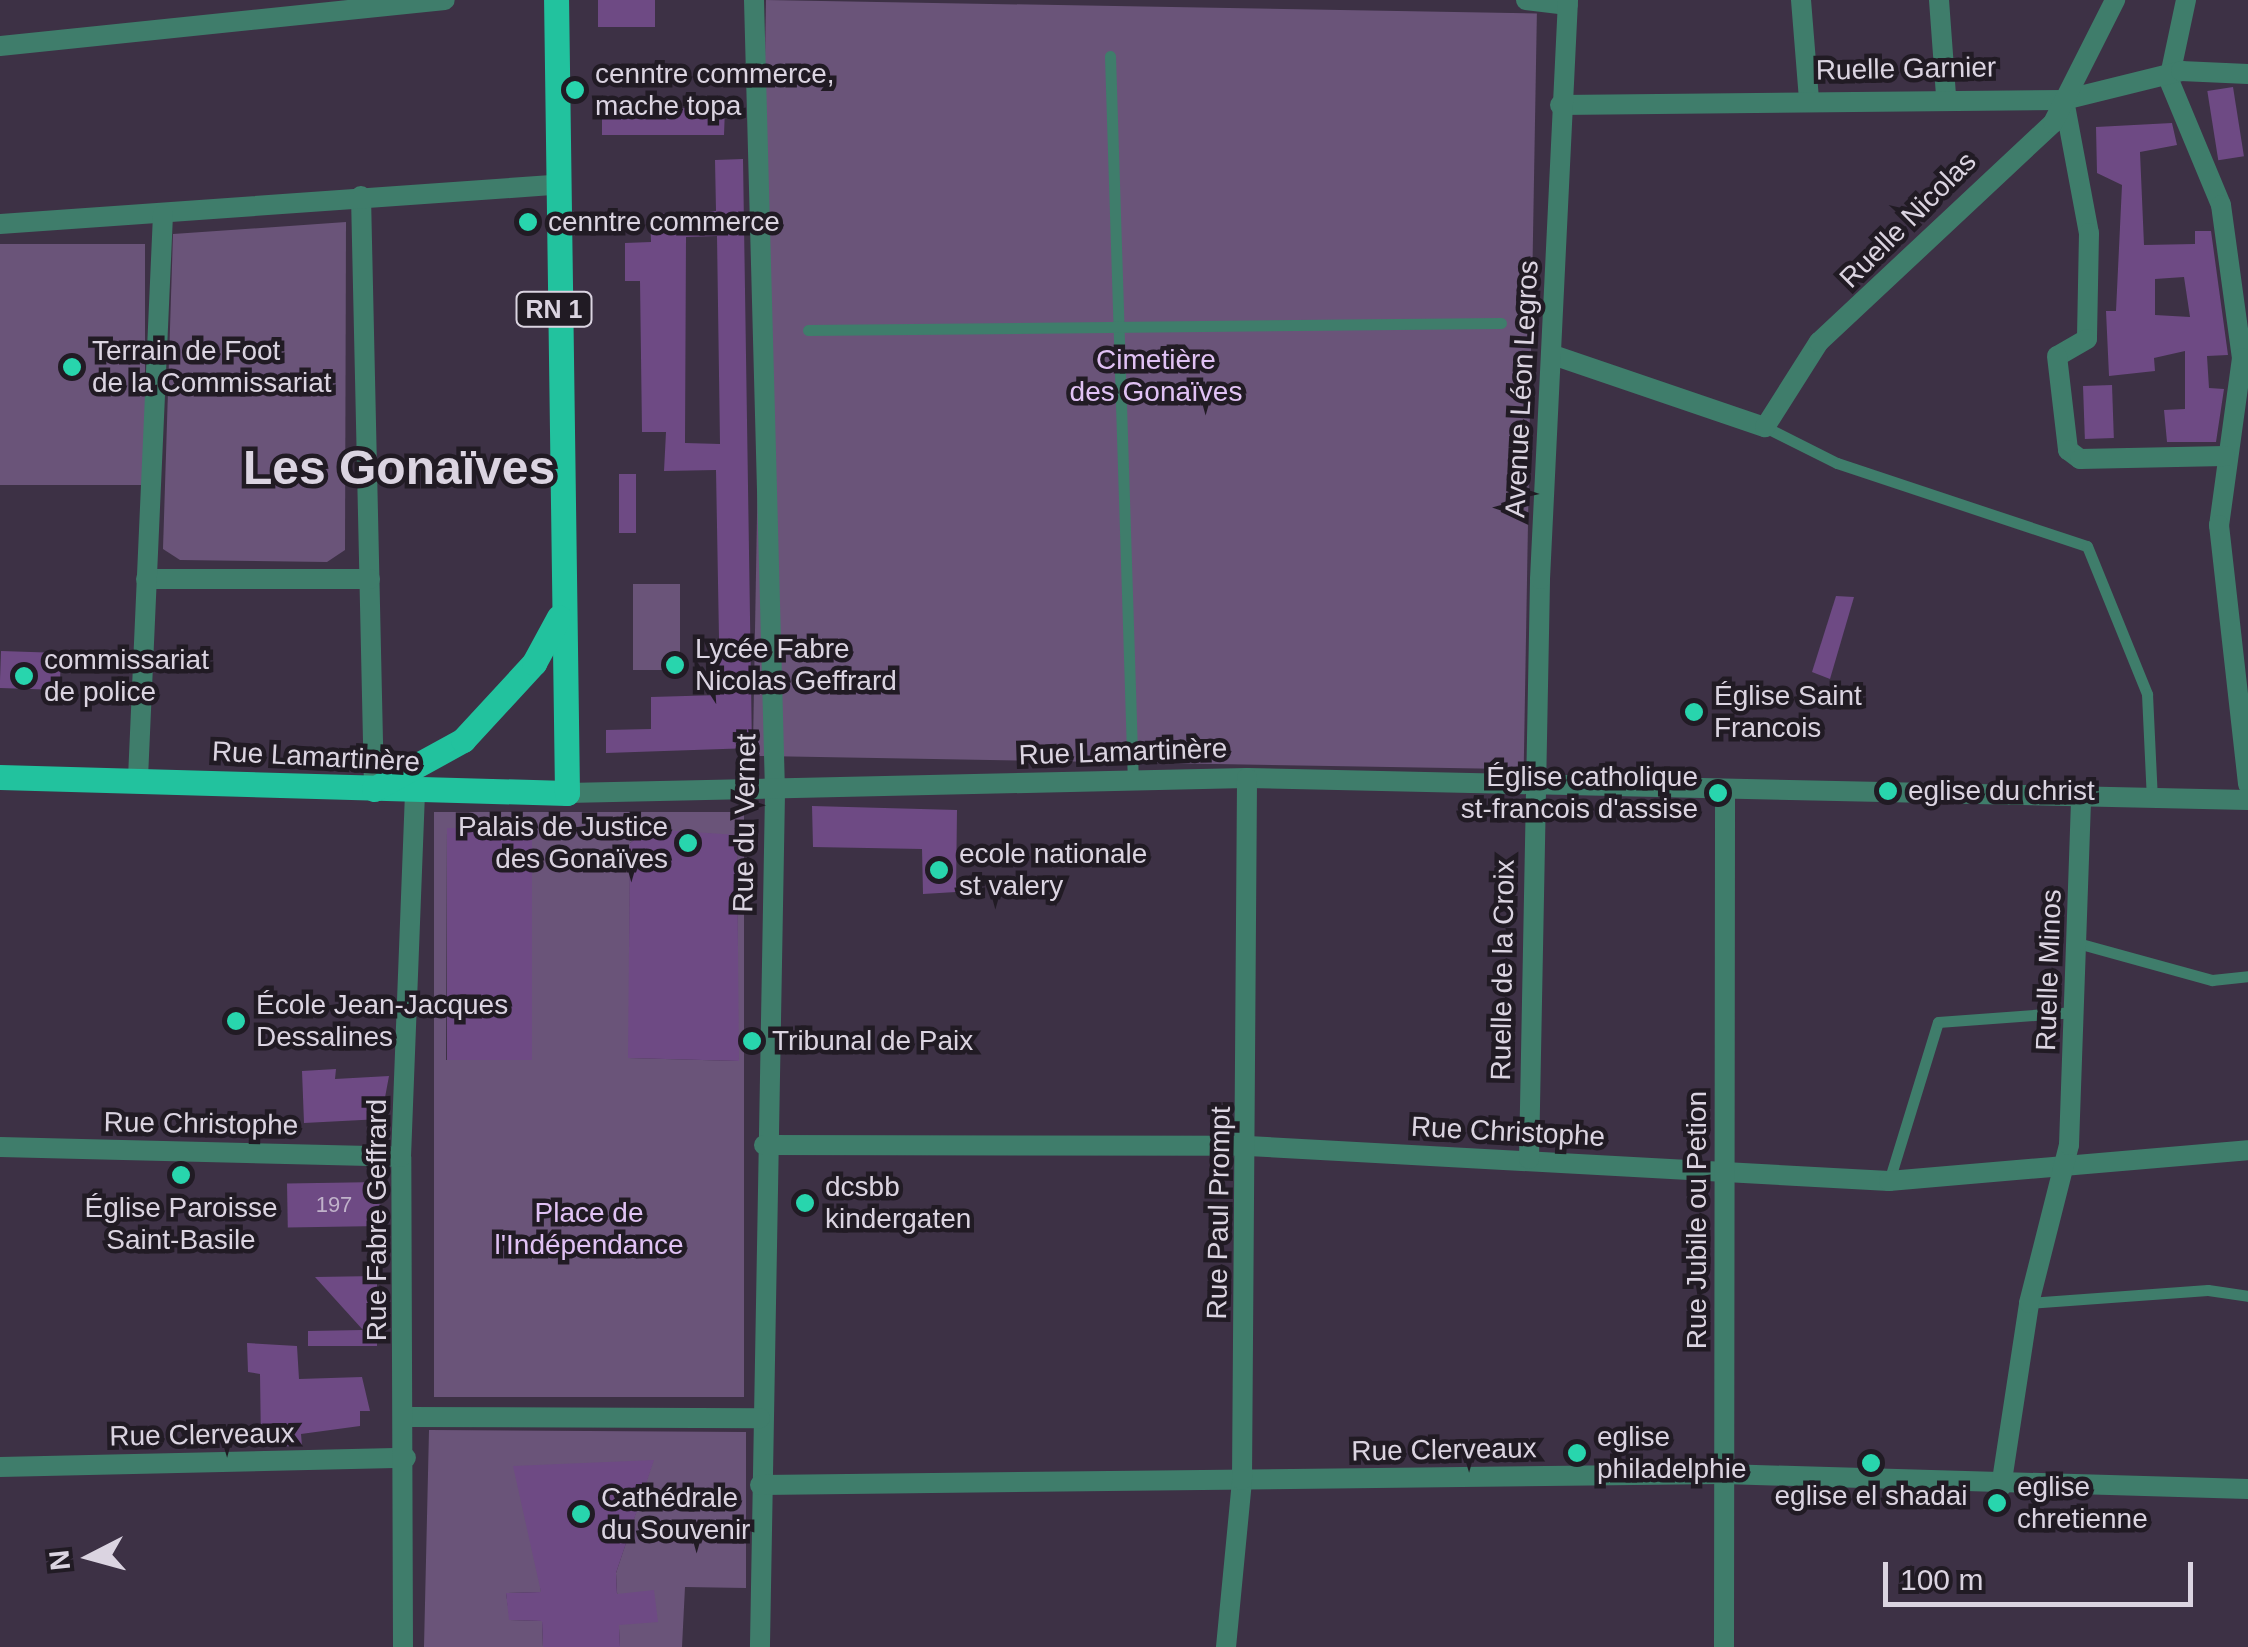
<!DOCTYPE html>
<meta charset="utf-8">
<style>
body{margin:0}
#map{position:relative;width:2248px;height:1647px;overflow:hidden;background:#3d3145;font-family:Helvetica,sans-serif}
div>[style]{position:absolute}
.green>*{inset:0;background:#6a5479;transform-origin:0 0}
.building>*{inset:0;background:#6e4a84;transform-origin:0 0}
.lane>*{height:11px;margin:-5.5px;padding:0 5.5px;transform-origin:5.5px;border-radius:5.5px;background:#3f7d6b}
.street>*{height:20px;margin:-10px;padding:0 10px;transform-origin:10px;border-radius:10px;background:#3f7d6b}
.primary>*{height:25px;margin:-12.5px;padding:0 12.5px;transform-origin:12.5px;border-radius:12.5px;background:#22c29e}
.dots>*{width:28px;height:28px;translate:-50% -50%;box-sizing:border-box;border:5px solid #211b24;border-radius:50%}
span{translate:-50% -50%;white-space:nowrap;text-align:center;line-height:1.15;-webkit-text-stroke:9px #211b24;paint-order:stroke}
.number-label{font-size:22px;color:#c0b2ca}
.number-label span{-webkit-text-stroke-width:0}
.shield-label span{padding:2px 8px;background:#211b24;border:2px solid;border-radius:8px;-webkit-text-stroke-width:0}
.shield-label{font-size:25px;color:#dbd4e1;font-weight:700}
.street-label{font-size:28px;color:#dbd4e1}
.poi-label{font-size:28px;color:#dbd4e1}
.left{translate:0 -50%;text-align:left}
.right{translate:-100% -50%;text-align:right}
.park-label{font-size:28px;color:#e1c2f5}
.town-label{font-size:48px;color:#dbd4e1;font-weight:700}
.north{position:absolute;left:40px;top:1507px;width:100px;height:100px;-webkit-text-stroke:8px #211b24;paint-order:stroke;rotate:264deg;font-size:28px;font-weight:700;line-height:40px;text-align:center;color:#dbd4e1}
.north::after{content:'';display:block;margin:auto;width:35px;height:45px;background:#dbd4e1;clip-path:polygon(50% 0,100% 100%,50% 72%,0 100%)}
.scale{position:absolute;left:1883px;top:1562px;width:310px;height:45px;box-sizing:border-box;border:5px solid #dbd4e1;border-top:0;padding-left:12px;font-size:30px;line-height:35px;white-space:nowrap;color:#dbd4e1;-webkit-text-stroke:8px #211b24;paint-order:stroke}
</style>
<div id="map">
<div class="green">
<div style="left:766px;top:0;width:771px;height:756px;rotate:1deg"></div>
<div style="clip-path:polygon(346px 222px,345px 550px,327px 562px,180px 560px,163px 549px,173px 234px)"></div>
<div style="left:145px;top:244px;width:241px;height:145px;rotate:90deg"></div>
<div style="left:633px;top:584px;width:47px;height:86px"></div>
<div style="clip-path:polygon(evenodd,434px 812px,744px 812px,744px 1397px,434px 1397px,434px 812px,447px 828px,532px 829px,531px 1060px,446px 1060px,447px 828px,434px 812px,648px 829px,737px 836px,738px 1061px,629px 1058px,630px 843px,648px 829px)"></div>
<div style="clip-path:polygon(429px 1430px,746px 1432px,746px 1588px,685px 1587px,682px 1647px,620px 1647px,616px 1573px,653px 1461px,539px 1563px,541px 1592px,506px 1593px,510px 1620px,542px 1621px,543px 1647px,424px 1647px)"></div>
</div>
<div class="building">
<div style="left:598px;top:0;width:57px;height:27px"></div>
<div style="left:2233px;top:87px;width:70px;height:26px;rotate:81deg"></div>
<div style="clip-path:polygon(616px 108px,725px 108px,724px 135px,602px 135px,602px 116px,616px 116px)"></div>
<div style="clip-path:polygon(evenodd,2172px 123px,2177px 145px,2140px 152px,2144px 245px,2195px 244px,2195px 231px,2211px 231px,2228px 355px,2207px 356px,2209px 388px,2224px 389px,2216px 442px,2167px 442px,2164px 410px,2185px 409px,2185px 351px,2154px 358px,2155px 371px,2109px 376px,2106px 311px,2116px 311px,2122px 185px,2097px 173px,2096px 127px,2172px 123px,2184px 277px,2190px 317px,2155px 315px,2155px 279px,2184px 277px)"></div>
<div style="clip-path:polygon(evenodd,743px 159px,752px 748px,606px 753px,606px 730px,651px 729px,651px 697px,720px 695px,716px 470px,664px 471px,666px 432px,642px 432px,640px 281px,625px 281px,625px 243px,651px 242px,650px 214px,716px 211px,715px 160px,743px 159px,717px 236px,720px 444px,685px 443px,686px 237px,717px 236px)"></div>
<div style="left:2112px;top:385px;width:53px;height:29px;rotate:88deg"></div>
<div style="left:619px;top:474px;width:17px;height:59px"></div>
<div style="clip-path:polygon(1836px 596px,1854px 597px,1830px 679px,1812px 672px)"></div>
<div style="left:61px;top:653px;width:37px;height:60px;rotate:92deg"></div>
<div style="clip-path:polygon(812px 806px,957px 810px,956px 892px,923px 894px,922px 849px,813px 847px)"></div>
<div style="left:447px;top:828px;width:85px;height:232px"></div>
<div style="clip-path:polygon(649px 829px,737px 835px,739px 1061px,628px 1058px,630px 843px)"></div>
<div style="clip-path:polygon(336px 1069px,335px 1079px,389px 1076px,381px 1119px,304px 1123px,302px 1071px)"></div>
<div style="left:380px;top:1182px;width:44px;height:93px;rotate:89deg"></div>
<div style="clip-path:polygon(377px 1276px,377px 1346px,308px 1346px,308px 1331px,363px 1330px,315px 1277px)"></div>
<div style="clip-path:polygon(247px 1343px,297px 1346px,299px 1379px,362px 1377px,370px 1411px,360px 1411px,360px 1426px,301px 1434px,302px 1446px,261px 1447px,260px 1374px,248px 1372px)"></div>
<div style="clip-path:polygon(654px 1460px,616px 1573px,617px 1594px,654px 1590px,658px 1622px,619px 1625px,620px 1647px,543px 1647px,542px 1621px,509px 1620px,506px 1593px,541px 1592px,513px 1466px)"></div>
</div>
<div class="lane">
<div style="left:1110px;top:56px;width:726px;rotate:88.19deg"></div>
<div style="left:808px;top:330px;width:693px;rotate:-0.58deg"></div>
<div style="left:1765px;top:427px;width:80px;rotate:26.6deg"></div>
<div style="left:1837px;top:463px;width:263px;rotate:18.4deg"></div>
<div style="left:2087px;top:546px;width:160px;rotate:67.9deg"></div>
<div style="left:2147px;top:694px;width:105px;rotate:87.3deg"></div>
<div style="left:2081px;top:944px;width:136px;rotate:15.4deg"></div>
<div style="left:2212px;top:980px;width:36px;rotate:-6deg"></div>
<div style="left:1889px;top:1181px;width:166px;rotate:-72.9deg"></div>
<div style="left:1938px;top:1022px;width:137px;rotate:-4.2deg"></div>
<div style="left:2029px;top:1303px;width:179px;rotate:-4.2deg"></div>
<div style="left:2208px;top:1290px;width:40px;rotate:8.5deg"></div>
</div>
<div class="street">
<div style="left:754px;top:0;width:793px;rotate:88.48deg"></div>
<div style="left:775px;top:793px;width:854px;rotate:91.01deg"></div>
<div style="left:1526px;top:0;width:42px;rotate:6.8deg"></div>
<div style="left:1801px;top:0;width:99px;rotate:85.4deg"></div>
<div style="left:1939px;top:0;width:96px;rotate:85.8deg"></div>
<div style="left:2186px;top:0;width:82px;rotate:102deg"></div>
<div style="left:2169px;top:80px;width:135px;rotate:67.4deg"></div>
<div style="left:2221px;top:205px;width:154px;rotate:82.2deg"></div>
<div style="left:2242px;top:358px;width:169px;rotate:97.8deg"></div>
<div style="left:2219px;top:525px;width:261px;rotate:83.6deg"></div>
<div style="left:0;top:46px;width:447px;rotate:-5.9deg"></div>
<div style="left:2064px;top:100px;width:135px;rotate:79.4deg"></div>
<div style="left:2089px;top:233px;width:106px;rotate:91.1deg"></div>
<div style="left:2087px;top:339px;width:34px;rotate:150deg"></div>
<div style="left:2057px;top:356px;width:95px;rotate:83.3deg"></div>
<div style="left:2068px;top:450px;width:15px;rotate:37deg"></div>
<div style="left:2080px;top:459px;width:145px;rotate:-1.2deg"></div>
<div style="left:1560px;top:105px;width:504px;rotate:-0.57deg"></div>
<div style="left:2064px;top:100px;width:121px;rotate:-13.9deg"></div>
<div style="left:2181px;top:71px;width:67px;rotate:2.6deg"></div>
<div style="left:361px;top:196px;width:593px;rotate:88.74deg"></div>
<div style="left:0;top:224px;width:553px;rotate:-4.04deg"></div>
<div style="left:1553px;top:355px;width:224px;rotate:18.8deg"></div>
<div style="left:1765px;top:427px;width:101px;rotate:-57.6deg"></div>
<div style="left:1819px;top:342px;width:320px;rotate:-43.1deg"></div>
<div style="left:2053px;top:123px;width:138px;rotate:-63.2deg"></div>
<div style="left:146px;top:579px;width:224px"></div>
<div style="left:138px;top:778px;width:564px;rotate:-87.46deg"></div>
<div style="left:567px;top:793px;width:680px;rotate:-1.26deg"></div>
<div style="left:1247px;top:778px;width:1001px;rotate:1.26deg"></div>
<div style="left:764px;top:1145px;width:484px;rotate:0.1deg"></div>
<div style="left:1248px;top:1146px;width:642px;rotate:3.13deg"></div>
<div style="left:1889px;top:1181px;width:360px;rotate:-4.9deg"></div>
<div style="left:0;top:1147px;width:401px;rotate:1.4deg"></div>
<div style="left:1529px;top:1159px;width:580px;rotate:-88.91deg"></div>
<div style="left:1540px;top:579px;width:580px;rotate:-87.23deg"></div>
<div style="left:406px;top:1417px;width:354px;rotate:0.2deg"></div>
<div style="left:0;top:1467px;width:406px;rotate:-1.3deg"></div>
<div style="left:760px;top:1485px;width:963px;rotate:-0.65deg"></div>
<div style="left:1723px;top:1474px;width:525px;rotate:1.64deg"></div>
<div style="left:2001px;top:1487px;width:186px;rotate:-81.3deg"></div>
<div style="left:2029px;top:1303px;width:163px;rotate:-75.8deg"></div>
<div style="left:2069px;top:1145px;width:347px;rotate:-88deg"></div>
<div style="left:403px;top:1647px;width:490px;rotate:-90.2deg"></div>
<div style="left:401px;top:1157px;width:364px;rotate:-87.8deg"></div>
<div style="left:1226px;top:1647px;width:168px;rotate:-84.5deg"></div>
<div style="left:1242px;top:1480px;width:702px;rotate:-89.59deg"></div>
<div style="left:1724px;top:1647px;width:853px;rotate:-89.93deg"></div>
</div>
<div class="primary">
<div style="left:0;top:777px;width:567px;rotate:1.62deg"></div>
<div style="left:567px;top:793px;width:793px;rotate:-90.79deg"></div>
<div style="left:374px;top:789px;width:102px;rotate:-28.8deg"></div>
<div style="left:463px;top:740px;width:105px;rotate:-47.3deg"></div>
<div style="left:534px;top:663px;width:52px;rotate:-61.5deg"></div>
</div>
<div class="dots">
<div style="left:575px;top:90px;background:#28d5ad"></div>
<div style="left:528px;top:222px;background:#28d5ad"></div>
<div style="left:72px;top:367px;background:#28d5ad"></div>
<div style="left:675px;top:665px;background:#28d5ad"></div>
<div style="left:24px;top:676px;background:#28d5ad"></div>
<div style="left:1694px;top:712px;background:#28d5ad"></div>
<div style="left:1888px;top:791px;background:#28d5ad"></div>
<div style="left:1718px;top:793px;background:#28d5ad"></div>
<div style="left:688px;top:843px;background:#28d5ad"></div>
<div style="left:939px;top:870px;background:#28d5ad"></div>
<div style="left:236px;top:1021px;background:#28d5ad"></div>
<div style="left:752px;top:1041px;background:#28d5ad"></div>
<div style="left:181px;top:1175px;background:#28d5ad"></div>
<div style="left:805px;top:1203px;background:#28d5ad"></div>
<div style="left:1577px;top:1453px;background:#28d5ad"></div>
<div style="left:1871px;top:1463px;background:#28d5ad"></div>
<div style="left:1997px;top:1503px;background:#28d5ad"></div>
<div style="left:581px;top:1514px;background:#28d5ad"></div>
</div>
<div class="number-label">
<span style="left:334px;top:1205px">197</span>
</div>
<div class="shield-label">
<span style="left:554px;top:309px">RN 1</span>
</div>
<div class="street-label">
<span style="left:1906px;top:69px;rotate:-1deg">Ruelle Garnier</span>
<span style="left:1908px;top:220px;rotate:-45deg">Ruelle Nicolas</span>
<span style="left:1522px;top:389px;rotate:-87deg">Avenue Léon Legros</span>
<span style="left:1123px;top:752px;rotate:-2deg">Rue Lamartinère</span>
<span style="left:316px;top:757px;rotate:3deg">Rue Lamartinère</span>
<span style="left:745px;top:823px;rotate:-89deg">Rue du Vernet</span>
<span style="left:1503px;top:970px;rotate:-89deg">Ruelle de la Croix</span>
<span style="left:2049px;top:970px;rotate:-88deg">Ruelle Minos</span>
<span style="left:201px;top:1124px;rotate:1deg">Rue Christophe</span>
<span style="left:1508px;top:1132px;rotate:3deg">Rue Christophe</span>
<span style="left:1219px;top:1213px;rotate:-89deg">Rue Paul Prompt</span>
<span style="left:377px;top:1220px;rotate:-90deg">Rue Fabre Geffrard</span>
<span style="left:1697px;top:1220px;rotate:-90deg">Rue Jubile ou Petion</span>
<span style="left:202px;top:1435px;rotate:-1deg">Rue Clerveaux</span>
<span style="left:1444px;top:1450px;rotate:-1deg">Rue Clerveaux</span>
</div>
<div class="poi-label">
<span class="left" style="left:595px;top:90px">cenntre commerce,<br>mache topa</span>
<span class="left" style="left:548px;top:222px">cenntre commerce</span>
<span class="left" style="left:92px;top:367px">Terrain de Foot<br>de la Commissariat</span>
<span class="left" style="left:695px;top:665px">Lycée Fabre<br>Nicolas Geffrard</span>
<span class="left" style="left:44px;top:676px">commissariat<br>de police</span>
<span class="left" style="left:1714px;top:712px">Église Saint<br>Francois</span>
<span class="right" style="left:1698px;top:793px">Église catholique<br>st-francois d'assise</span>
<span class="left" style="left:1908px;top:791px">eglise du christ</span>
<span class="right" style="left:668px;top:843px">Palais de Justice<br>des Gonaïves</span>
<span class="left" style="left:959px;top:870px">ecole nationale<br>st valery</span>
<span class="left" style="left:256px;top:1021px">École Jean-Jacques<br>Dessalines</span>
<span class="left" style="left:772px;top:1041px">Tribunal de Paix</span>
<span class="left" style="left:825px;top:1203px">dcsbb<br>kindergaten</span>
<span style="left:181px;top:1224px">Église Paroisse<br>Saint-Basile</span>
<span class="left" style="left:1597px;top:1453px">eglise<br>philadelphie</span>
<span class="left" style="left:2017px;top:1503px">eglise<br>chretienne</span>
<span style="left:1871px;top:1496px">eglise el shadai</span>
<span class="left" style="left:601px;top:1514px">Cathédrale<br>du Souvenir</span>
</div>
<div class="park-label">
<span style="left:1156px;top:376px">Cimetière<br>des Gonaïves</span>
<span style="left:589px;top:1229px">Place de<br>l'Indépendance</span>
</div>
<div class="town-label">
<span style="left:399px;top:468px">Les Gonaïves</span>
</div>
<div class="north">N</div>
<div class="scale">100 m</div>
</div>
